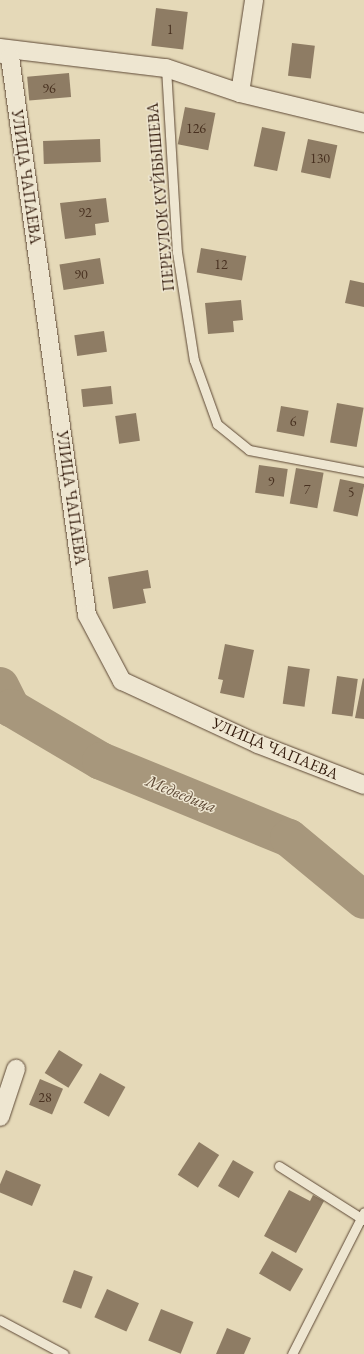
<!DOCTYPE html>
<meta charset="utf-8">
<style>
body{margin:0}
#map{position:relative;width:364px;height:1354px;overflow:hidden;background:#e5d9b8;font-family:"EB Garamond",serif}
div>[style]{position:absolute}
.river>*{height:38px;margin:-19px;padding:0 19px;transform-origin:19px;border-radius:19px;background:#a7977c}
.building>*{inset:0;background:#8e7c64;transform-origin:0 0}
.roads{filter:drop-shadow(0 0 1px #5d4835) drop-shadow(0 0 1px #5d4835)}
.lane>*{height:9px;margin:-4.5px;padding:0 4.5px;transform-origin:4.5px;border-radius:4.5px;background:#eee6d1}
.street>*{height:18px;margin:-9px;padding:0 9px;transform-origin:9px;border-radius:9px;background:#eee6d1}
span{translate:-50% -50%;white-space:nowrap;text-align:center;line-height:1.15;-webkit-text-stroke:3px #eee6d1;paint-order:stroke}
.number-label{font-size:14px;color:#483120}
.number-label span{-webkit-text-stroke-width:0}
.street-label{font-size:16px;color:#301809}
.water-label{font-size:17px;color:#604b37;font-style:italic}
</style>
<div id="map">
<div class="river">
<div style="left:0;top:686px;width:25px;rotate:63deg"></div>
<div style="left:11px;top:708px;width:104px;rotate:30.5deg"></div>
<div style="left:101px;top:761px;width:203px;rotate:22.3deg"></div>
<div style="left:289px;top:838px;width:97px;rotate:39.6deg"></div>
</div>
<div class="building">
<div style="left:156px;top:8px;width:32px;height:38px;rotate:7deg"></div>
<div style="left:292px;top:43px;width:23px;height:33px;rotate:7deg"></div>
<div style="left:69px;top:73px;width:24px;height:42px;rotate:85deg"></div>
<div style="left:185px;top:107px;width:31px;height:38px;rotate:11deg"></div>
<div style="left:262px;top:127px;width:24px;height:40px;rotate:12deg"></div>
<div style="left:100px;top:139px;width:23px;height:57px;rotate:88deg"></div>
<div style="left:308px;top:139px;width:30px;height:34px;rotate:12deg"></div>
<div style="clip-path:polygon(106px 198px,109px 222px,95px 224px,96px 235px,65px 239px,60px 203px)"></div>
<div style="left:201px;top:248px;width:46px;height:25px;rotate:10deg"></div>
<div style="left:100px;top:258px;width:26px;height:41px;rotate:81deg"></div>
<div style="clip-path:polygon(350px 280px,364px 283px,364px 307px,345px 303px)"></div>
<div style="clip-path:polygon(241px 300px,243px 320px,233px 321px,234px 332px,208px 334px,205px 303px)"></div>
<div style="left:104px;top:331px;width:21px;height:30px;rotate:82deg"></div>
<div style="left:111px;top:386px;width:18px;height:30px;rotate:84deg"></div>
<div style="left:337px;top:403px;width:27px;height:40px;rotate:10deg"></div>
<div style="left:281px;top:406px;width:28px;height:26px;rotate:10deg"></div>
<div style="left:136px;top:413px;width:28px;height:21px;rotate:82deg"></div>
<div style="left:259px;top:465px;width:29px;height:28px;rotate:8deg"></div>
<div style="left:296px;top:468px;width:28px;height:36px;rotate:10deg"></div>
<div style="left:340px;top:479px;width:25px;height:33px;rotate:12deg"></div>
<div style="clip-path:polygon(148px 570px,151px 588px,143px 589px,146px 603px,113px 609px,108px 577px)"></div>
<div style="clip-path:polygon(225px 644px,254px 650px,244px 698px,220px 693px,223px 680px,218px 679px)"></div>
<div style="left:288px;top:666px;width:22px;height:38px;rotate:8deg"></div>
<div style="left:337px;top:676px;width:21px;height:38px;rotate:8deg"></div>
<div style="clip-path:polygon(363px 678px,364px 679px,364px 719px,355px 718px)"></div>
<div style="left:59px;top:1050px;width:28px;height:27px;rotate:32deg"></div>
<div style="left:100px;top:1073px;width:29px;height:34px;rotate:29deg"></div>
<div style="left:40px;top:1079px;width:25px;height:28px;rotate:23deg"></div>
<div style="left:199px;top:1142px;width:24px;height:39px;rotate:33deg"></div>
<div style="left:233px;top:1160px;width:24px;height:30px;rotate:30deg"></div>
<div style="left:6px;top:1170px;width:38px;height:23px;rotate:23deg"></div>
<div style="clip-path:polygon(289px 1190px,310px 1201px,313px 1195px,324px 1201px,296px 1253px,264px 1236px)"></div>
<div style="left:272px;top:1251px;width:36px;height:26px;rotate:30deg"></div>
<div style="left:74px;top:1270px;width:20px;height:34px;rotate:20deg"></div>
<div style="left:107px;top:1289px;width:35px;height:31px;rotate:24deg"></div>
<div style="left:161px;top:1309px;width:35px;height:34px;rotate:22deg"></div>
<div style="clip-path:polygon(227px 1328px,251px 1338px,244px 1354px,216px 1354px)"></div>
</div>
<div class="roads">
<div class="lane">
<div style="left:166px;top:68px;width:184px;rotate:86.6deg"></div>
<div style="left:177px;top:252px;width:109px;rotate:81.1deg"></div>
<div style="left:194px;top:360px;width:68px;rotate:70.2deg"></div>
<div style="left:217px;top:424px;width:41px;rotate:39.1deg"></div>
<div style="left:249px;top:450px;width:117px;rotate:10.8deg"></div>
<div style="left:279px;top:1166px;width:101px;rotate:32.4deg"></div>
<div style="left:0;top:1320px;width:72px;rotate:28deg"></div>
<div style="left:292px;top:1354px;width:159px;rotate:-63.1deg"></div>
</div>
<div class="street">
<div style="left:0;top:48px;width:167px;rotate:6.9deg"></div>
<div style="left:166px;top:68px;width:78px;rotate:18.7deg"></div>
<div style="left:240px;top:93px;width:128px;rotate:13.6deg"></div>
<div style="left:0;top:53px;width:11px;rotate:22deg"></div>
<div style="left:10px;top:57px;width:563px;rotate:82.14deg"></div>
<div style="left:87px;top:615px;width:75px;rotate:62.1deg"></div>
<div style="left:122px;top:681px;width:150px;rotate:24.9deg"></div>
<div style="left:258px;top:744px;width:114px;rotate:21.1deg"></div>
<div style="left:240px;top:93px;width:94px;rotate:-81.4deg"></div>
<div style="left:0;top:1117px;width:51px;rotate:-71.6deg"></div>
</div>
</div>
<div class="number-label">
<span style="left:170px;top:29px">1</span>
<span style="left:49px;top:88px">96</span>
<span style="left:196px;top:128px">126</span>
<span style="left:320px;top:158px">130</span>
<span style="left:85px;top:212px">92</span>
<span style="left:221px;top:264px">12</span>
<span style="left:81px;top:274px">90</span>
<span style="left:293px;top:421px">6</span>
<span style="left:271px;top:481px">9</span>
<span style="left:307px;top:489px">7</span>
<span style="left:351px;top:492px">5</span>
<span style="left:45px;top:1097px">28</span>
</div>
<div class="street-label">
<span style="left:26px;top:177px;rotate:82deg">УЛИЦА ЧАПАЕВА</span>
<span style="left:161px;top:197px;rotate:-95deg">ПЕРЕУЛОК КУЙБЫШЕВА</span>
<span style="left:71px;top:498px;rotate:82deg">УЛИЦА ЧАПАЕВА</span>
<span style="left:275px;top:749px;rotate:23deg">УЛИЦА ЧАПАЕВА</span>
</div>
<div class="water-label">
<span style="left:181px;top:794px;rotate:22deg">Медведица</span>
</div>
</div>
